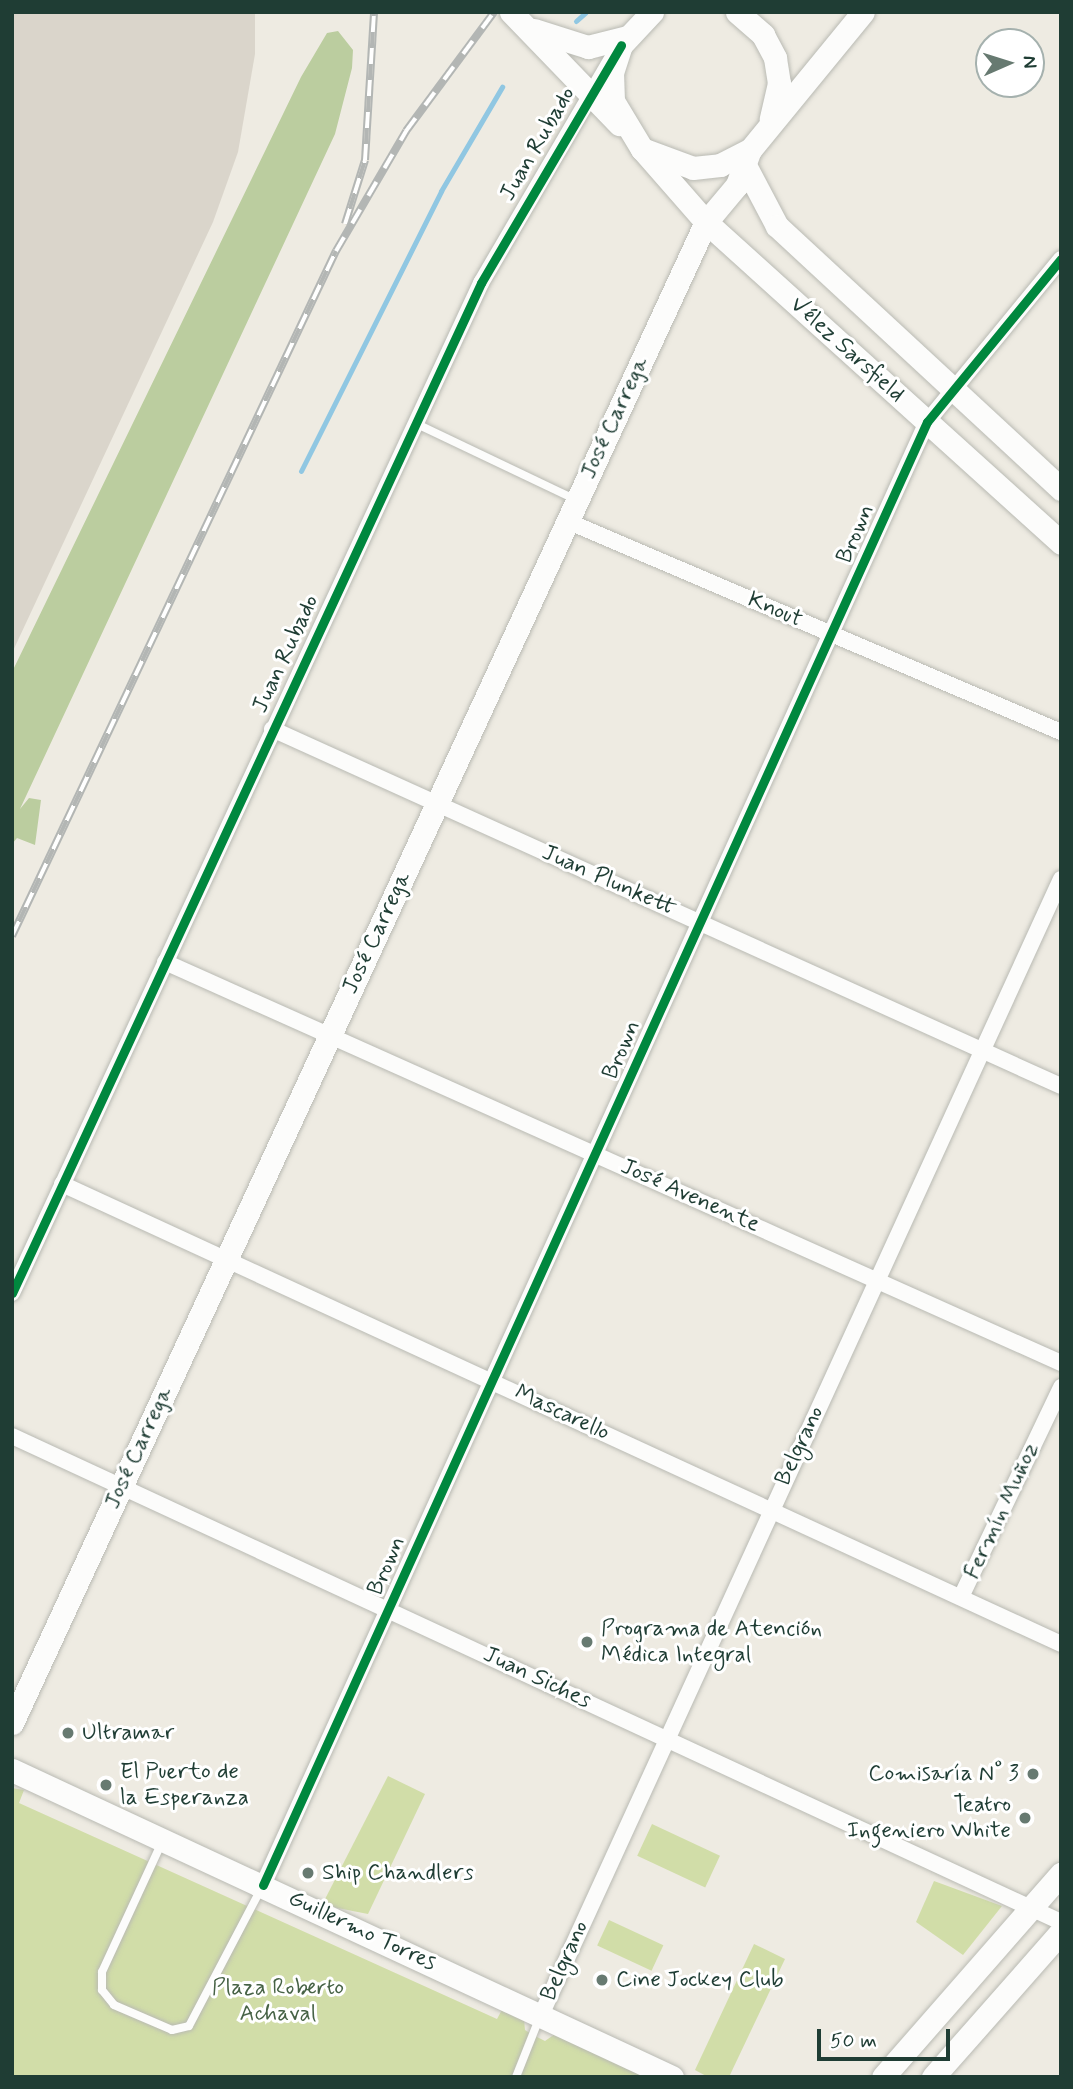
<!DOCTYPE html>
<meta charset="utf-8">
<style>
body{margin:0}
#map{position:relative;width:1073px;height:2089px;overflow:hidden;background:#eeebe2;font-family:Mynerve,sans-serif}
div>[style]{position:absolute}
.industrial>*{inset:0;background:#dad5cb}
.green>*{inset:0;background:#d1dda8;transform-origin:0 0}
.forest>*{inset:0;background:#bbcd9f}
.stream>*{height:5px;margin:-2.5px;padding:0 2.5px;transform-origin:2.5px;border-radius:2.5px;background:#90c7e2}
.roads{filter:drop-shadow(0 0 2px #b9bab3) drop-shadow(0 0 2px #b9bab3)}
.lane>*{height:8px;margin:-4px;padding:0 4px;transform-origin:4px;border-radius:4px;background:#fcfcfb}
.street>*{height:16px;margin:-8px;padding:0 8px;transform-origin:8px;border-radius:8px;background:#fcfcfb}
.secondary>*{height:23px;margin:-11.5px;padding:0 11.5px;transform-origin:11.5px;border-radius:11.5px;background:#fcfcfb}
.rail>*{height:8px;margin-top:-4px;transform-origin:0;background:repeating-linear-gradient(90deg,#fff 0 16px,#b3b6b4 0 32px);box-sizing:border-box;border-block:2px solid #b3b6b4}
.cycleway>*{height:9px;margin:-4.5px;padding:0 4.5px;transform-origin:4.5px;border-radius:4.5px;background:#00873e}
.dots>*{width:19px;height:19px;translate:-50% -50%;box-sizing:border-box;border:4px solid #fff;border-radius:50%}
span{translate:-50% -50%;white-space:nowrap;text-align:center;line-height:1.15;-webkit-text-stroke:6px #fff;paint-order:stroke}
.street-label{font-size:23px;color:#1f3d34}
.poi-label{font-size:23px;color:#1f3d34}
.left{translate:0 -50%;text-align:left}
.right{translate:-100% -50%;text-align:right}
.park-label{font-size:23px;color:#466245}
.frame{position:absolute;inset:0;border:14px solid #1f3d34;pointer-events:none}
.north{position:absolute;left:975px;top:28px;width:70px;height:70px;box-sizing:border-box;background:#fff;border:2px solid #a5b1ae;border-radius:50%;rotate:87deg;font-size:19px;font-weight:700;line-height:28px;text-align:center;color:#1f3d34}
.north::after{content:'';display:block;margin:auto;width:24px;height:32px;background:#677a71;clip-path:polygon(50% 0,100% 100%,50% 72%,0 100%)}
.scale{position:absolute;left:817px;top:2029px;width:133px;height:32px;box-sizing:border-box;border:4px solid #1f3d34;border-top:0;padding-left:9px;font-size:21px;line-height:24px;white-space:nowrap;color:#1f3d34;-webkit-text-stroke:5px #fff;paint-order:stroke}
</style>
<div id="map">
<div class="industrial">
<div style="clip-path:polygon(12px 12px,255px 12px,255px 54px,238px 152px,213px 222px,12px 653px)"></div>
</div>
<div class="green">
<div style="clip-path:polygon(388px 1776px,425px 1794px,368px 1914px,322px 1905px)"></div>
<div style="clip-path:polygon(12px 1788px,24px 1790px,19px 1803px,152px 1863px,497px 2019px,504px 2006px,524px 2019px,525px 2030px,533px 2035px,545px 2041px,555px 2034px,649px 2077px,12px 2077px)"></div>
<div style="left:652px;top:1824px;width:75px;height:35px;rotate:25deg"></div>
<div style="clip-path:polygon(934px 1881px,1002px 1906px,963px 1955px,916px 1922px)"></div>
<div style="left:609px;top:1920px;width:60px;height:28px;rotate:25deg"></div>
<div style="clip-path:polygon(754px 1944px,785px 1959px,729px 2077px,708px 2077px,695px 2070px)"></div>
</div>
<div class="forest">
<div style="clip-path:polygon(338px 31px,353px 50px,352px 68px,335px 134px,20px 809px,29px 798px,41px 800px,35px 845px,17px 838px,12px 844px,12px 672px,301px 77px,327px 33px)"></div>
</div>
<div class="stream">
<div style="left:576px;top:21px;width:13px;rotate:-42deg"></div>
<div style="left:301px;top:471px;width:313px;rotate:-63.4deg"></div>
<div style="left:441px;top:191px;width:121px;rotate:-59.6deg"></div>
</div>
<div class="roads">
<div class="lane">
<div style="left:415px;top:423px;width:176px;rotate:25.5deg"></div>
<div style="left:162px;top:1842px;width:143px;rotate:114.8deg"></div>
<div style="left:102px;top:1972px;width:18px;rotate:90deg"></div>
<div style="left:102px;top:1990px;width:19px;rotate:51deg"></div>
<div style="left:114px;top:2005px;width:63px;rotate:23.3deg"></div>
<div style="left:172px;top:2030px;width:17px;rotate:-13deg"></div>
<div style="left:189px;top:2026px;width:155px;rotate:-62.3deg"></div>
<div style="left:516px;top:2077px;width:62px;rotate:-68.4deg"></div>
</div>
<div class="street">
<div style="left:567px;top:521px;width:537px;rotate:23.13deg"></div>
<div style="left:272px;top:729px;width:866px;rotate:24.35deg"></div>
<div style="left:165px;top:962px;width:982px;rotate:24.11deg"></div>
<div style="left:62px;top:1184px;width:1100px;rotate:24.72deg"></div>
<div style="left:12px;top:1293px;width:1114px;rotate:-65.09deg"></div>
<div style="left:481px;top:283px;width:259px;rotate:-59.7deg"></div>
<div style="left:12px;top:1436px;width:1156px;rotate:24.86deg"></div>
<div style="left:961px;top:1597px;width:233px;rotate:-64.5deg"></div>
<div style="left:263px;top:1885px;width:1607px;rotate:-65.59deg"></div>
<div style="left:927px;top:422px;width:211px;rotate:-50.6deg"></div>
<div style="left:542px;top:2013px;width:1247px;rotate:-65.41deg"></div>
</div>
<div class="secondary">
<div style="left:511px;top:12px;width:156px;rotate:46deg"></div>
<div style="left:652px;top:12px;width:45px;rotate:133.2deg"></div>
<div style="left:621px;top:45px;width:28px;rotate:108deg"></div>
<div style="left:612px;top:72px;width:29px;rotate:88deg"></div>
<div style="left:613px;top:101px;width:56px;rotate:58.9deg"></div>
<div style="left:642px;top:149px;width:54px;rotate:20.4deg"></div>
<div style="left:693px;top:168px;width:27px;rotate:-6deg"></div>
<div style="left:720px;top:165px;width:34px;rotate:-27deg"></div>
<div style="left:750px;top:150px;width:178px;rotate:-50.7deg"></div>
<div style="left:737px;top:12px;width:35px;rotate:41deg"></div>
<div style="left:763px;top:35px;width:26px;rotate:62deg"></div>
<div style="left:775px;top:58px;width:25px;rotate:81deg"></div>
<div style="left:779px;top:83px;width:37px;rotate:103deg"></div>
<div style="left:534px;top:30px;width:57px;rotate:17.5deg"></div>
<div style="left:588px;top:47px;width:40px;rotate:-14.4deg"></div>
<div style="left:642px;top:149px;width:97px;rotate:48.8deg"></div>
<div style="left:706px;top:222px;width:479px;rotate:42.1deg"></div>
<div style="left:747px;top:169px;width:64px;rotate:62.2deg"></div>
<div style="left:777px;top:226px;width:387px;rotate:42.8deg"></div>
<div style="left:12px;top:1723px;width:1654px;rotate:-65.19deg"></div>
<div style="left:706px;top:222px;width:48px;rotate:-50deg"></div>
<div style="left:737px;top:185px;width:37px;rotate:-70deg"></div>
<div style="left:12px;top:1770px;width:728px;rotate:24.95deg"></div>
<div style="left:883px;top:2077px;width:270px;rotate:-48.8deg"></div>
<div style="left:933px;top:2077px;width:193px;rotate:-48.6deg"></div>
</div>
</div>
<div class="rail">
<div style="left:345px;top:224px;width:67px;rotate:-72.6deg"></div>
<div style="left:365px;top:160px;width:148px;rotate:-86.5deg"></div>
<div style="left:12px;top:936px;width:758px;rotate:-64.69deg"></div>
<div style="left:336px;top:251px;width:139px;rotate:-59.7deg"></div>
<div style="left:406px;top:131px;width:148px;rotate:-53.5deg"></div>
</div>
<div class="cycleway">
<div style="left:12px;top:1293px;width:1114px;rotate:-65.09deg"></div>
<div style="left:481px;top:283px;width:276px;rotate:-59.5deg"></div>
<div style="left:263px;top:1885px;width:1607px;rotate:-65.59deg"></div>
<div style="left:927px;top:422px;width:211px;rotate:-50.6deg"></div>
</div>
<div class="dots">
<div style="left:587px;top:1642px;background:#677a71"></div>
<div style="left:68px;top:1733px;background:#677a71"></div>
<div style="left:1033px;top:1774px;background:#677a71"></div>
<div style="left:106px;top:1785px;background:#677a71"></div>
<div style="left:1025px;top:1818px;background:#677a71"></div>
<div style="left:308px;top:1873px;background:#677a71"></div>
<div style="left:602px;top:1980px;background:#677a71"></div>
</div>
<div class="street-label">
<span style="left:538px;top:144px;rotate:-60deg">Juan Rubado</span>
<span style="left:847px;top:350px;rotate:42deg">Vélez Sarsfield</span>
<span style="left:615px;top:418px;rotate:-65deg">José Carrega</span>
<span style="left:856px;top:534px;rotate:-66deg">Brown</span>
<span style="left:775px;top:610px;rotate:23deg">Knout</span>
<span style="left:286px;top:654px;rotate:-65deg">Juan Rubado</span>
<span style="left:609px;top:881px;rotate:24deg">Juan Plunkett</span>
<span style="left:377px;top:933px;rotate:-65deg">José Carrega</span>
<span style="left:622px;top:1050px;rotate:-66deg">Brown</span>
<span style="left:690px;top:1196px;rotate:24deg">José Avenente</span>
<span style="left:562px;top:1413px;rotate:25deg">Mascarello</span>
<span style="left:800px;top:1446px;rotate:-65deg">Belgrano</span>
<span style="left:139px;top:1448px;rotate:-65deg">José Carrega</span>
<span style="left:1002px;top:1511px;rotate:-65deg">Fermín Muñoz</span>
<span style="left:387px;top:1566px;rotate:-66deg">Brown</span>
<span style="left:537px;top:1678px;rotate:25deg">Juan Siches</span>
<span style="left:362px;top:1931px;rotate:25deg">Guillermo Torres</span>
<span style="left:565px;top:1961px;rotate:-66deg">Belgrano</span>
</div>
<div class="poi-label">
<span class="left" style="left:601px;top:1642px">Programa de Atención<br>Médica Integral</span>
<span class="left" style="left:82px;top:1733px">Ultramar</span>
<span class="left" style="left:120px;top:1785px">El Puerto de<br>la Esperanza</span>
<span class="right" style="left:1019px;top:1774px">Comisaría N° 3</span>
<span class="right" style="left:1011px;top:1818px">Teatro<br>Ingeniero White</span>
<span class="left" style="left:322px;top:1873px">Ship Chandlers</span>
<span class="left" style="left:616px;top:1980px">Cine Jockey Club</span>
</div>
<div class="park-label">
<span style="left:278px;top:2001px">Plaza Roberto<br>Achaval</span>
</div>
<div class="frame"></div>
<div class="north">N</div>
<div class="scale">50 m</div>
</div>
